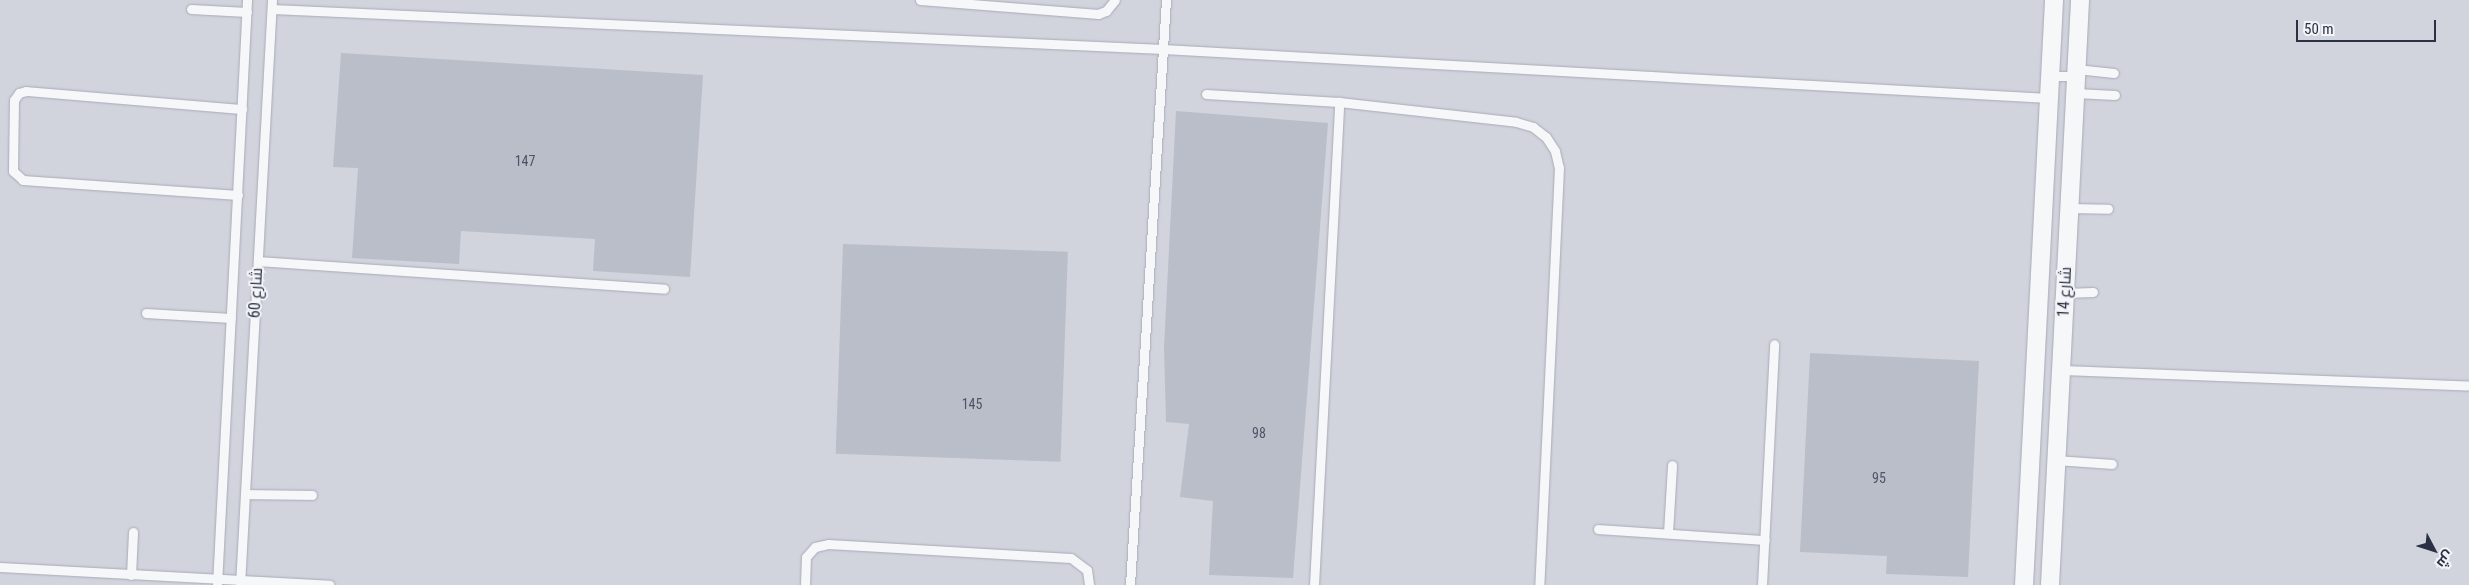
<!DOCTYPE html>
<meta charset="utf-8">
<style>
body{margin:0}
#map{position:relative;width:2469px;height:585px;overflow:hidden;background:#e3e5eb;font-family:"Roboto Condensed",Cairo,sans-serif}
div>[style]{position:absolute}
.built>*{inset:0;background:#d1d4dd;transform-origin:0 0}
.building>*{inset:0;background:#babec9;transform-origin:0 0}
.roads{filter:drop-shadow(0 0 1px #a8abb6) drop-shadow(0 0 1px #a8abb6)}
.lane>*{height:9px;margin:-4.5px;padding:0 4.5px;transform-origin:4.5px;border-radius:4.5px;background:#f6f7f9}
.street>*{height:18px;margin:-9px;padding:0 9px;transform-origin:9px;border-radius:9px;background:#f6f7f9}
span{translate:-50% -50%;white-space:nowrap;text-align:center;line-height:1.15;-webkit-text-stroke:4px #f3f4f8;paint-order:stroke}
.number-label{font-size:14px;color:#4e5465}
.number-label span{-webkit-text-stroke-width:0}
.street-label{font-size:16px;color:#2a3144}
.north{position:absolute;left:2409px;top:525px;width:50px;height:50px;-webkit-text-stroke:4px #f3f4f8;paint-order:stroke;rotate:130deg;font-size:14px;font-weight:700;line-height:20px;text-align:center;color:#2a3144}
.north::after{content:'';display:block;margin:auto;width:18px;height:22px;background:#2a3144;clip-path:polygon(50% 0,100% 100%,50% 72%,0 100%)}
.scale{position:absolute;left:2296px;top:20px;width:140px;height:22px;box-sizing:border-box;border:2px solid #2a3144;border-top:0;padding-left:6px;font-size:15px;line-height:18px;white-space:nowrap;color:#2a3144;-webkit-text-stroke:4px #f3f4f8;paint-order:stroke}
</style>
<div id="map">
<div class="built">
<div style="left:0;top:0;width:2469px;height:585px"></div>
</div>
<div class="building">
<div style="clip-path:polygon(341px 53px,703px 75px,690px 277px,593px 271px,595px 239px,461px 231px,459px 264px,352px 258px,358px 168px,333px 167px)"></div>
<div style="clip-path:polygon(1176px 111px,1328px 123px,1293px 578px,1209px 575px,1213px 501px,1180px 497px,1189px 424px,1166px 422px,1164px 348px)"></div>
<div style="left:843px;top:244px;width:225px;height:210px;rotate:2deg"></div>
<div style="clip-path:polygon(1810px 353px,1979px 361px,1968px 577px,1886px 574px,1887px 556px,1800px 552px)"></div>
</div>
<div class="roads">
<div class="lane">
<div style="left:920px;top:0;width:179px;rotate:4.5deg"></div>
<div style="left:1098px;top:14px;width:9px;rotate:-21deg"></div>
<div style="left:1106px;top:11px;width:14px;rotate:-51deg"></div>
<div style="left:191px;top:9px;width:56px;rotate:3.1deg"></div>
<div style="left:272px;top:9px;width:892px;rotate:2.57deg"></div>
<div style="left:1163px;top:49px;width:887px;rotate:3.17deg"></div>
<div style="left:2076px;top:69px;width:38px;rotate:6deg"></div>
<div style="left:2050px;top:76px;width:26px"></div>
<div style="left:2075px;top:93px;width:40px;rotate:2.9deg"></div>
<div style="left:1206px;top:94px;width:133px;rotate:3.4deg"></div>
<div style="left:1339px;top:102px;width:178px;rotate:6.4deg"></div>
<div style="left:1516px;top:122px;width:18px;rotate:16deg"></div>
<div style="left:1533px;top:127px;width:16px;rotate:38deg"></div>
<div style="left:1546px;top:137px;width:17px;rotate:57deg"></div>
<div style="left:1555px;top:151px;width:17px;rotate:77deg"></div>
<div style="left:1559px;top:168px;width:417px;rotate:92.7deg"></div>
<div style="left:238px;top:195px;width:216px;rotate:-176deg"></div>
<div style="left:23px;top:180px;width:13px;rotate:-138deg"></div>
<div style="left:13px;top:171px;width:71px;rotate:-89.2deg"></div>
<div style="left:14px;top:100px;width:9px;rotate:-54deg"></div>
<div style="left:19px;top:93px;width:7px;rotate:-16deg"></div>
<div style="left:26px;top:91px;width:217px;rotate:4.8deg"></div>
<div style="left:2069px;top:208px;width:39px;rotate:1deg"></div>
<div style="left:258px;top:261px;width:407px;rotate:3.9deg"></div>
<div style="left:2065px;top:293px;width:28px;rotate:-2deg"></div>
<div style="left:146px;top:313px;width:85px;rotate:3.4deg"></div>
<div style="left:2061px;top:370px;width:408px;rotate:2.2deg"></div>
<div style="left:2056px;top:460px;width:56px;rotate:4.1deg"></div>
<div style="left:245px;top:494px;width:67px;rotate:0.9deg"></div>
<div style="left:1598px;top:529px;width:167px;rotate:3.8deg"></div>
<div style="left:1668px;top:533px;width:68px;rotate:-86.6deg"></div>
<div style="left:0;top:567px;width:330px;rotate:3.1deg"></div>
<div style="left:131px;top:575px;width:43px;rotate:-87.3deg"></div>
<div style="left:217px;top:585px;width:586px;rotate:-87.06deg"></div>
<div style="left:240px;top:585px;width:586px;rotate:-86.87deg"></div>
<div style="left:805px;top:585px;width:28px;rotate:-88deg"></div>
<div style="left:806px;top:557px;width:13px;rotate:-48deg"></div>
<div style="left:815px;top:547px;width:13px;rotate:-13deg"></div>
<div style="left:828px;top:544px;width:243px;rotate:3.3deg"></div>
<div style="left:1071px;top:558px;width:20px;rotate:37deg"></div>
<div style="left:1087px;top:570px;width:15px;rotate:82deg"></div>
<div style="left:1130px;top:585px;width:586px;rotate:-86.48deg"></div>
<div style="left:1314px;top:585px;width:484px;rotate:-87deg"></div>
<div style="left:1762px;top:585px;width:241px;rotate:-87.1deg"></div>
</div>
<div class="street">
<div style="left:2024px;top:585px;width:586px;rotate:-87.06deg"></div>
<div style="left:2050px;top:585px;width:586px;rotate:-87.06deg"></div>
</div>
</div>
<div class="number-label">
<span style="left:525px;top:161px">147</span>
<span style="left:972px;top:404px">145</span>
<span style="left:1259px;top:433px">98</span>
<span style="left:1879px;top:478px">95</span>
</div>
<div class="street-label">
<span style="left:2065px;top:292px;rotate:-87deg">شارع 14</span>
<span style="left:256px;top:293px;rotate:-87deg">شارع 60</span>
</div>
<div class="north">ش</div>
<div class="scale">50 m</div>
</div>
